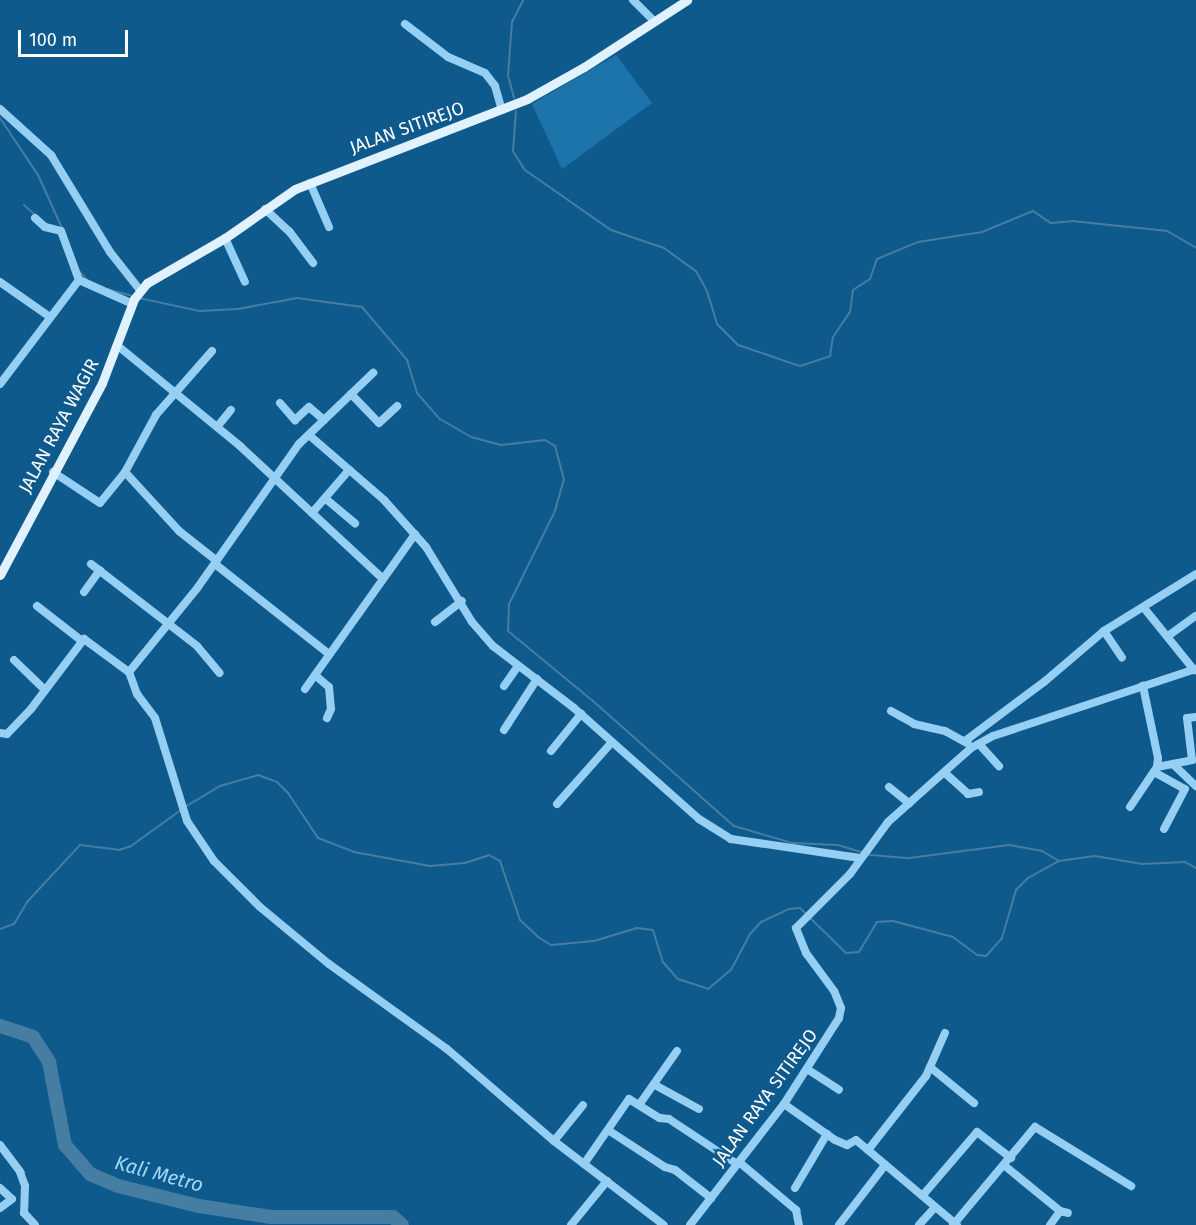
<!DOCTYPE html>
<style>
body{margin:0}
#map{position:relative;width:1196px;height:1225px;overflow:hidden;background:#0f5a8d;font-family:"Fira Sans",sans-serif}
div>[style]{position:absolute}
.green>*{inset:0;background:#1d74ab}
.stream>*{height:2px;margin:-1px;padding:0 1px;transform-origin:1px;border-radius:1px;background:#457da3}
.river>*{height:14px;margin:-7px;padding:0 7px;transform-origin:7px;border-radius:7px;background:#457da3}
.minor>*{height:8px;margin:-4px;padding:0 4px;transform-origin:4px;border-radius:4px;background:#95cff3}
.major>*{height:9px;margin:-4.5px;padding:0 4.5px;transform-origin:4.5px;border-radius:4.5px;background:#e1f2ff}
span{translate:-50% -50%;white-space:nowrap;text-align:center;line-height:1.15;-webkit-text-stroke:4.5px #0f5a8d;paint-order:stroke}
.street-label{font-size:18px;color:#fff}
.water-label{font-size:20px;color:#a1d8fa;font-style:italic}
.scale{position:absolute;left:18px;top:30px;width:110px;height:27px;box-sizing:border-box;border:3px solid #fff;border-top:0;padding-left:8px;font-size:18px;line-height:21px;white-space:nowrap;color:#fff;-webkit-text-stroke:4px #0f5a8d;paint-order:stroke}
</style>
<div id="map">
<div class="green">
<div style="clip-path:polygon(616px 55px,652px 103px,562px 169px,532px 104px)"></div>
</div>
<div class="stream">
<div style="left:514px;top:98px;width:23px;rotate:-105deg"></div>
<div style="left:508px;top:76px;width:54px;rotate:-85.8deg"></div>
<div style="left:512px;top:22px;width:25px;rotate:-63deg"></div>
<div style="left:516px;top:111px;width:40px;rotate:94.3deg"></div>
<div style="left:513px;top:151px;width:22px;rotate:58deg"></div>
<div style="left:525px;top:170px;width:105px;rotate:34.9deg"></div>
<div style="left:611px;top:230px;width:56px;rotate:18.8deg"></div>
<div style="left:664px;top:248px;width:39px;rotate:36deg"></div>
<div style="left:696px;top:271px;width:23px;rotate:61deg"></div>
<div style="left:707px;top:291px;width:34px;rotate:73deg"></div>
<div style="left:717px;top:324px;width:30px;rotate:45deg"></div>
<div style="left:738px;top:345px;width:65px;rotate:18.7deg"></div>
<div style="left:800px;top:366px;width:32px;rotate:-18deg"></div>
<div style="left:830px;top:356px;width:19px;rotate:-81deg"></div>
<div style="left:833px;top:337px;width:30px;rotate:-56deg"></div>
<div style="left:850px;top:312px;width:22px;rotate:-82deg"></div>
<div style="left:853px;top:290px;width:20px;rotate:-33deg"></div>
<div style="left:870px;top:279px;width:21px;rotate:-71deg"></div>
<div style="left:877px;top:259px;width:44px;rotate:-22.5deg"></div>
<div style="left:918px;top:242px;width:65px;rotate:-8.9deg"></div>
<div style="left:982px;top:232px;width:55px;rotate:-22.4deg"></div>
<div style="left:1033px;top:211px;width:22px;rotate:34deg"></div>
<div style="left:1051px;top:223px;width:21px;rotate:-5deg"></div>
<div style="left:1072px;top:221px;width:96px;rotate:6deg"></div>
<div style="left:1167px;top:231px;width:34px;rotate:30deg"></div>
<div style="left:0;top:118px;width:69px;rotate:56.3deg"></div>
<div style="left:38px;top:175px;width:58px;rotate:65.6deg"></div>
<div style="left:24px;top:205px;width:15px;rotate:42deg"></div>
<div style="left:80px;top:272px;width:12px;rotate:48deg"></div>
<div style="left:107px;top:289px;width:27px;rotate:15deg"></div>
<div style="left:139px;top:298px;width:61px;rotate:12.2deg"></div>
<div style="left:199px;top:311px;width:39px;rotate:-3deg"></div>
<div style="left:238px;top:309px;width:60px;rotate:-10.6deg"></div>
<div style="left:297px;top:298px;width:66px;rotate:7.9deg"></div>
<div style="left:362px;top:307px;width:70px;rotate:49.7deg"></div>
<div style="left:407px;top:360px;width:34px;rotate:73deg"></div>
<div style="left:417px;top:393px;width:35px;rotate:49deg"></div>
<div style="left:440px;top:419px;width:36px;rotate:30deg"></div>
<div style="left:471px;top:437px;width:31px;rotate:15deg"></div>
<div style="left:501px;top:445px;width:44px;rotate:-6.5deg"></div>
<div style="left:545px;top:440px;width:12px;rotate:31deg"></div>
<div style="left:555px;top:446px;width:34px;rotate:75deg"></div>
<div style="left:564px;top:479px;width:33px;rotate:106deg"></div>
<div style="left:555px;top:511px;width:104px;rotate:116.3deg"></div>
<div style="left:509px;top:604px;width:27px;rotate:92deg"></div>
<div style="left:508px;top:631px;width:110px;rotate:39.5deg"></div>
<div style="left:593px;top:701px;width:188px;rotate:41.6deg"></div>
<div style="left:734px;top:826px;width:60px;rotate:16.3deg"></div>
<div style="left:792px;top:843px;width:46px;rotate:2.5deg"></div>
<div style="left:838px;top:845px;width:34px;rotate:17deg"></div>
<div style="left:871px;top:855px;width:38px;rotate:5deg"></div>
<div style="left:909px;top:858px;width:101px;rotate:-7.4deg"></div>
<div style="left:1009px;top:845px;width:34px;rotate:10deg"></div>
<div style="left:1042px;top:851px;width:20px;rotate:30deg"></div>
<div style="left:185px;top:807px;width:41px;rotate:-31deg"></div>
<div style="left:220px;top:786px;width:40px;rotate:-16deg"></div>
<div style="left:258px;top:775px;width:20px;rotate:20deg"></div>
<div style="left:277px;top:782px;width:16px;rotate:45deg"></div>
<div style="left:288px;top:793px;width:54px;rotate:56.3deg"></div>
<div style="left:318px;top:838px;width:39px;rotate:21deg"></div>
<div style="left:354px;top:852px;width:77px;rotate:10.4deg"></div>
<div style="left:430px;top:866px;width:35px;rotate:-5deg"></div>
<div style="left:465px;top:863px;width:25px;rotate:-18deg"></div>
<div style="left:489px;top:855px;width:13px;rotate:29deg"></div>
<div style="left:500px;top:861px;width:62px;rotate:71.3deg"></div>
<div style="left:520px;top:920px;width:25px;rotate:43deg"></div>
<div style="left:538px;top:937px;width:15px;rotate:32deg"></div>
<div style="left:551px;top:945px;width:43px;rotate:-5.3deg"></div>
<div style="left:594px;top:941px;width:45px;rotate:-16.8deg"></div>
<div style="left:637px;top:928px;width:16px;rotate:7deg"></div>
<div style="left:653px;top:930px;width:34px;rotate:73deg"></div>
<div style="left:663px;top:962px;width:23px;rotate:49deg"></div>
<div style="left:678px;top:979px;width:32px;rotate:18deg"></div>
<div style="left:708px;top:989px;width:30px;rotate:-40deg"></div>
<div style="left:731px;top:970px;width:41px;rotate:-62.2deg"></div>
<div style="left:750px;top:934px;width:16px;rotate:-47deg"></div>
<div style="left:761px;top:922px;width:31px;rotate:-25deg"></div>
<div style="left:789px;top:909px;width:11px;rotate:-5deg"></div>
<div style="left:800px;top:908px;width:64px;rotate:44.4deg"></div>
<div style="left:846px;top:953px;width:13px;rotate:-4deg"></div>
<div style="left:859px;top:952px;width:35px;rotate:-59deg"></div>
<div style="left:877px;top:922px;width:16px;rotate:-4deg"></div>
<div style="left:893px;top:921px;width:62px;rotate:14.9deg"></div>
<div style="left:953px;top:937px;width:30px;rotate:37deg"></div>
<div style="left:977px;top:955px;width:9px;rotate:6deg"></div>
<div style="left:986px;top:956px;width:24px;rotate:-48deg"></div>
<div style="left:1002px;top:938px;width:50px;rotate:-73.7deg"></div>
<div style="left:1016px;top:890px;width:17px;rotate:-45deg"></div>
<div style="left:1028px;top:878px;width:35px;rotate:-29deg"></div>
<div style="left:1059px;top:861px;width:36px;rotate:-8deg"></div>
<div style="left:1095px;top:856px;width:48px;rotate:9.7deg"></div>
<div style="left:1142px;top:864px;width:43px;rotate:-2.7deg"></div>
<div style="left:1185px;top:862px;width:13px;rotate:29deg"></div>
<div style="left:0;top:929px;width:15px;rotate:-20deg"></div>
<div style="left:14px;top:924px;width:26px;rotate:-59deg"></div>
<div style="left:27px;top:902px;width:78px;rotate:-47.1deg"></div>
<div style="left:80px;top:845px;width:39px;rotate:7deg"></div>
<div style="left:119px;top:850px;width:13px;rotate:-18deg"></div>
<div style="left:131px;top:846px;width:62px;rotate:-35.8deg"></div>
</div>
<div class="river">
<div style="left:0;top:1026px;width:35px;rotate:18deg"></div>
<div style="left:33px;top:1037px;width:30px;rotate:57deg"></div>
<div style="left:49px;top:1062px;width:85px;rotate:79.1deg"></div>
<div style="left:65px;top:1145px;width:38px;rotate:49deg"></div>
<div style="left:90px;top:1174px;width:30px;rotate:23deg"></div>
<div style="left:118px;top:1186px;width:83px;rotate:13.9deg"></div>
<div style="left:199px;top:1206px;width:73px;rotate:8.7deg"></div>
<div style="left:271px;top:1217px;width:122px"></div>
<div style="left:393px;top:1217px;width:12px;rotate:42deg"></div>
</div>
<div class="minor">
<div style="left:633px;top:0;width:30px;rotate:45deg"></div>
<div style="left:405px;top:24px;width:54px;rotate:37.5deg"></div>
<div style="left:448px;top:57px;width:40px;rotate:23.4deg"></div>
<div style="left:485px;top:73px;width:16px;rotate:52deg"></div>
<div style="left:495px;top:86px;width:25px;rotate:74deg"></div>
<div style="left:0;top:109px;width:69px;rotate:42deg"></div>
<div style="left:51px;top:155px;width:114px;rotate:58.7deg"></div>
<div style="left:110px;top:252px;width:48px;rotate:51.7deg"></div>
<div style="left:310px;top:183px;width:48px;rotate:66.6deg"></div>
<div style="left:265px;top:209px;width:33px;rotate:43deg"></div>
<div style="left:289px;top:231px;width:40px;rotate:53deg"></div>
<div style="left:35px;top:218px;width:13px;rotate:42deg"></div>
<div style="left:45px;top:227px;width:16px;rotate:14deg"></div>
<div style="left:61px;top:231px;width:52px;rotate:69.8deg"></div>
<div style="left:79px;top:280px;width:59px;rotate:24deg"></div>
<div style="left:225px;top:238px;width:48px;rotate:65.6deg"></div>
<div style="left:0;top:282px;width:61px;rotate:35deg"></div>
<div style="left:118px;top:346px;width:158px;rotate:39.3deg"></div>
<div style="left:240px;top:446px;width:195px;rotate:42.9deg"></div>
<div style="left:212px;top:351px;width:85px;rotate:131.2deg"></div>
<div style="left:156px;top:415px;width:65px;rotate:118.5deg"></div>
<div style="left:125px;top:472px;width:80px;rotate:47.5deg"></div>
<div style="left:179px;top:531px;width:48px;rotate:38.3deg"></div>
<div style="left:0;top:384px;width:131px;rotate:-52.8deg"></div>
<div style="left:351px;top:394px;width:40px;rotate:46deg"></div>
<div style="left:379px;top:423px;width:25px;rotate:-43deg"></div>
<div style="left:280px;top:403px;width:23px;rotate:49deg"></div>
<div style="left:295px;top:420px;width:19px;rotate:-43deg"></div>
<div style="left:309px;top:407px;width:20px;rotate:41deg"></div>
<div style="left:217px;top:427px;width:22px;rotate:-51deg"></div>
<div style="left:309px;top:435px;width:99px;rotate:40.9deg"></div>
<div style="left:384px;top:500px;width:63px;rotate:48.2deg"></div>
<div style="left:426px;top:547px;width:88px;rotate:58.5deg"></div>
<div style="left:472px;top:622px;width:32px;rotate:49deg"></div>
<div style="left:493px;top:646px;width:102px;rotate:37.4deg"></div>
<div style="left:574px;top:708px;width:167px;rotate:41.6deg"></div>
<div style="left:699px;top:819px;width:38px;rotate:32deg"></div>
<div style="left:731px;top:839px;width:130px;rotate:8.4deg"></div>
<div style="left:53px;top:472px;width:56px;rotate:33.4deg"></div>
<div style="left:100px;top:503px;width:40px;rotate:-51deg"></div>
<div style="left:326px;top:499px;width:38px;rotate:40deg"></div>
<div style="left:312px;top:513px;width:57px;rotate:-49.3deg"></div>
<div style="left:91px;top:564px;width:134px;rotate:37.7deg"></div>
<div style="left:197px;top:646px;width:35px;rotate:50deg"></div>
<div style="left:215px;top:564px;width:145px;rotate:38.3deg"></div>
<div style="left:84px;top:592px;width:27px;rotate:-54deg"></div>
<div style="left:37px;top:606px;width:57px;rotate:37.9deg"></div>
<div style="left:1144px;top:608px;width:80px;rotate:51.1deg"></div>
<div style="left:435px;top:622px;width:34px;rotate:-38deg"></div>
<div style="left:1104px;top:631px;width:32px;rotate:56deg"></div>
<div style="left:1168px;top:636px;width:34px;rotate:-36deg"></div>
<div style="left:14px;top:660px;width:43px;rotate:44.1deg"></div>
<div style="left:129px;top:672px;width:23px;rotate:70deg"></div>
<div style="left:137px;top:694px;width:30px;rotate:53deg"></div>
<div style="left:155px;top:718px;width:108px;rotate:72.7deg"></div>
<div style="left:187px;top:821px;width:48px;rotate:56deg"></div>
<div style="left:214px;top:861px;width:65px;rotate:45deg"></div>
<div style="left:260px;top:907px;width:89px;rotate:39.6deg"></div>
<div style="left:329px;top:964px;width:145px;rotate:35.8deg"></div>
<div style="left:447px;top:1049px;width:141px;rotate:40.7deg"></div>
<div style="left:554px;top:1141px;width:138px;rotate:37.4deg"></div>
<div style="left:315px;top:675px;width:18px;rotate:41deg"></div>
<div style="left:329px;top:687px;width:22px;rotate:85deg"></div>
<div style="left:331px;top:709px;width:10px;rotate:114deg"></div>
<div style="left:504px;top:686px;width:24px;rotate:-55deg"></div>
<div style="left:305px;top:689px;width:190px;rotate:-54.6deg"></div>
<div style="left:891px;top:711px;width:26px;rotate:29deg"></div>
<div style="left:914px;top:724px;width:32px;rotate:13deg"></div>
<div style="left:945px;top:731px;width:26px;rotate:29deg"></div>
<div style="left:504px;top:730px;width:61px;rotate:-57.1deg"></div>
<div style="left:0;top:733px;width:7px;rotate:8deg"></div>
<div style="left:7px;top:734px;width:35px;rotate:-46deg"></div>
<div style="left:31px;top:709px;width:88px;rotate:-52.9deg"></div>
<div style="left:84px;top:639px;width:56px;rotate:36.3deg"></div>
<div style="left:129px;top:672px;width:109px;rotate:-50.9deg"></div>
<div style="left:198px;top:587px;width:175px;rotate:-54.8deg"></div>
<div style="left:299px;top:444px;width:103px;rotate:-43.8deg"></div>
<div style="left:965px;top:741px;width:99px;rotate:-36.8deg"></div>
<div style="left:1044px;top:682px;width:79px;rotate:-40.4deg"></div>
<div style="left:1104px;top:631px;width:108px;rotate:-31.8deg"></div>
<div style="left:979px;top:744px;width:30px;rotate:48deg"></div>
<div style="left:551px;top:751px;width:48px;rotate:-51deg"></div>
<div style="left:1173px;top:764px;width:32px;rotate:44deg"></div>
<div style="left:1157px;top:767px;width:36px;rotate:-11deg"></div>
<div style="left:1192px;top:760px;width:42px;rotate:-96.8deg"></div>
<div style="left:1187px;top:718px;width:9px;rotate:-6deg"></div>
<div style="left:1154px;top:772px;width:35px;rotate:29deg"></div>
<div style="left:1185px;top:789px;width:45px;rotate:117.7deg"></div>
<div style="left:945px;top:773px;width:31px;rotate:42deg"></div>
<div style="left:968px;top:794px;width:11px;rotate:-10deg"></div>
<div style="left:889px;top:787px;width:26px;rotate:39deg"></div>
<div style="left:557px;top:804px;width:83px;rotate:-48.4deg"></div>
<div style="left:1130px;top:807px;width:48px;rotate:-56deg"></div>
<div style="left:1157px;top:767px;width:9px;rotate:-84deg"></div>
<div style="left:1158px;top:758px;width:74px;rotate:-101.8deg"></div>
<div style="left:930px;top:1067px;width:57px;rotate:39.3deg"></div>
<div style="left:807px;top:1069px;width:38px;rotate:33deg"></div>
<div style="left:655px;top:1085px;width:50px;rotate:28.6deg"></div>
<div style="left:784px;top:1104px;width:62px;rotate:35.2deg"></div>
<div style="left:835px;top:1140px;width:13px;rotate:23deg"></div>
<div style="left:847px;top:1145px;width:10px;rotate:-29deg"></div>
<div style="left:856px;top:1140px;width:132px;rotate:40.1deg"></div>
<div style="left:639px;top:1105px;width:66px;rotate:-54.9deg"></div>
<div style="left:608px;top:1130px;width:68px;rotate:33deg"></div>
<div style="left:665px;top:1167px;width:10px;rotate:17deg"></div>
<div style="left:675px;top:1170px;width:46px;rotate:37.9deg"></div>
<div style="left:554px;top:1141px;width:46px;rotate:-51.1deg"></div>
<div style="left:0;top:1145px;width:34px;rotate:53deg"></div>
<div style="left:20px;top:1172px;width:15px;rotate:70deg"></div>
<div style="left:25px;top:1186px;width:27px;rotate:92deg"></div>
<div style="left:24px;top:1213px;width:16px;rotate:47deg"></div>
<div style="left:868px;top:1150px;width:94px;rotate:-51.9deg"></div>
<div style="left:926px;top:1076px;width:47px;rotate:-66.2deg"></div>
<div style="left:739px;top:1162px;width:75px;rotate:40.1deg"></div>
<div style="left:796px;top:1210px;width:15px;rotate:79deg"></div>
<div style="left:584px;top:1164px;width:79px;rotate:-55.3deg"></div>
<div style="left:629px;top:1099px;width:36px;rotate:32deg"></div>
<div style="left:660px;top:1118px;width:9px;rotate:6deg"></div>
<div style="left:669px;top:1119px;width:82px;rotate:33.5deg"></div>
<div style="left:1005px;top:1166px;width:71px;rotate:39.3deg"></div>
<div style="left:1060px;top:1211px;width:8px;rotate:14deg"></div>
<div style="left:0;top:1188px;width:16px;rotate:43deg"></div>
<div style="left:12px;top:1199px;width:15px;rotate:143deg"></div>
<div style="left:795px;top:1188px;width:63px;rotate:-59.3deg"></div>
<div style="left:923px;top:1195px;width:83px;rotate:-49.4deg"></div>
<div style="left:977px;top:1132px;width:43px;rotate:37.4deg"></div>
<div style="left:571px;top:1225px;width:57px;rotate:-50.7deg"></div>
<div style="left:690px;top:1225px;width:153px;rotate:-52.2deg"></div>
<div style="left:784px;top:1104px;width:102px;rotate:-57.4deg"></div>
<div style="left:839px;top:1018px;width:10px;rotate:-79deg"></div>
<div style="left:841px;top:1008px;width:18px;rotate:-112deg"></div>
<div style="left:834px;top:991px;width:47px;rotate:-126.4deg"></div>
<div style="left:806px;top:953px;width:27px;rotate:-112deg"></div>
<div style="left:796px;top:928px;width:76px;rotate:-45deg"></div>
<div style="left:850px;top:874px;width:64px;rotate:-53.8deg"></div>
<div style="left:888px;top:822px;width:111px;rotate:-41.7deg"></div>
<div style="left:971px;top:748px;width:25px;rotate:-29deg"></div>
<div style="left:993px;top:736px;width:214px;rotate:-18.3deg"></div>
<div style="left:839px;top:1225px;width:76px;rotate:-52.5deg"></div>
<div style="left:919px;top:1225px;width:24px;rotate:-48deg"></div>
<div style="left:953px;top:1225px;width:128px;rotate:-50.1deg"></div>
<div style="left:1035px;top:1127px;width:113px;rotate:31.6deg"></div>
<div style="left:1050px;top:1225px;width:17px;rotate:-54deg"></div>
</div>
<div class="major">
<div style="left:0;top:575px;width:217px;rotate:-62deg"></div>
<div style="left:102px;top:383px;width:90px;rotate:-69.1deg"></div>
<div style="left:134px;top:299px;width:21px;rotate:-51deg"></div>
<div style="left:147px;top:283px;width:90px;rotate:-30deg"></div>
<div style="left:225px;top:238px;width:85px;rotate:-35deg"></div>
<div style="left:295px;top:189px;width:249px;rotate:-21.2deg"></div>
<div style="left:527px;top:99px;width:65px;rotate:-29.3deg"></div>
<div style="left:584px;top:67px;width:123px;rotate:-33deg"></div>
</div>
<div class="street-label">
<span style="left:407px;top:128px;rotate:-20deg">JALAN SITIREJO</span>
<span style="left:59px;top:426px;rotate:-62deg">JALAN RAYA WAGIR</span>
<span style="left:765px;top:1098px;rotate:-54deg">JALAN RAYA SITIREJO</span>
</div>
<div class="water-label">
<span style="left:159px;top:1174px;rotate:15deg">Kali Metro</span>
</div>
<div class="scale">100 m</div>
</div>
